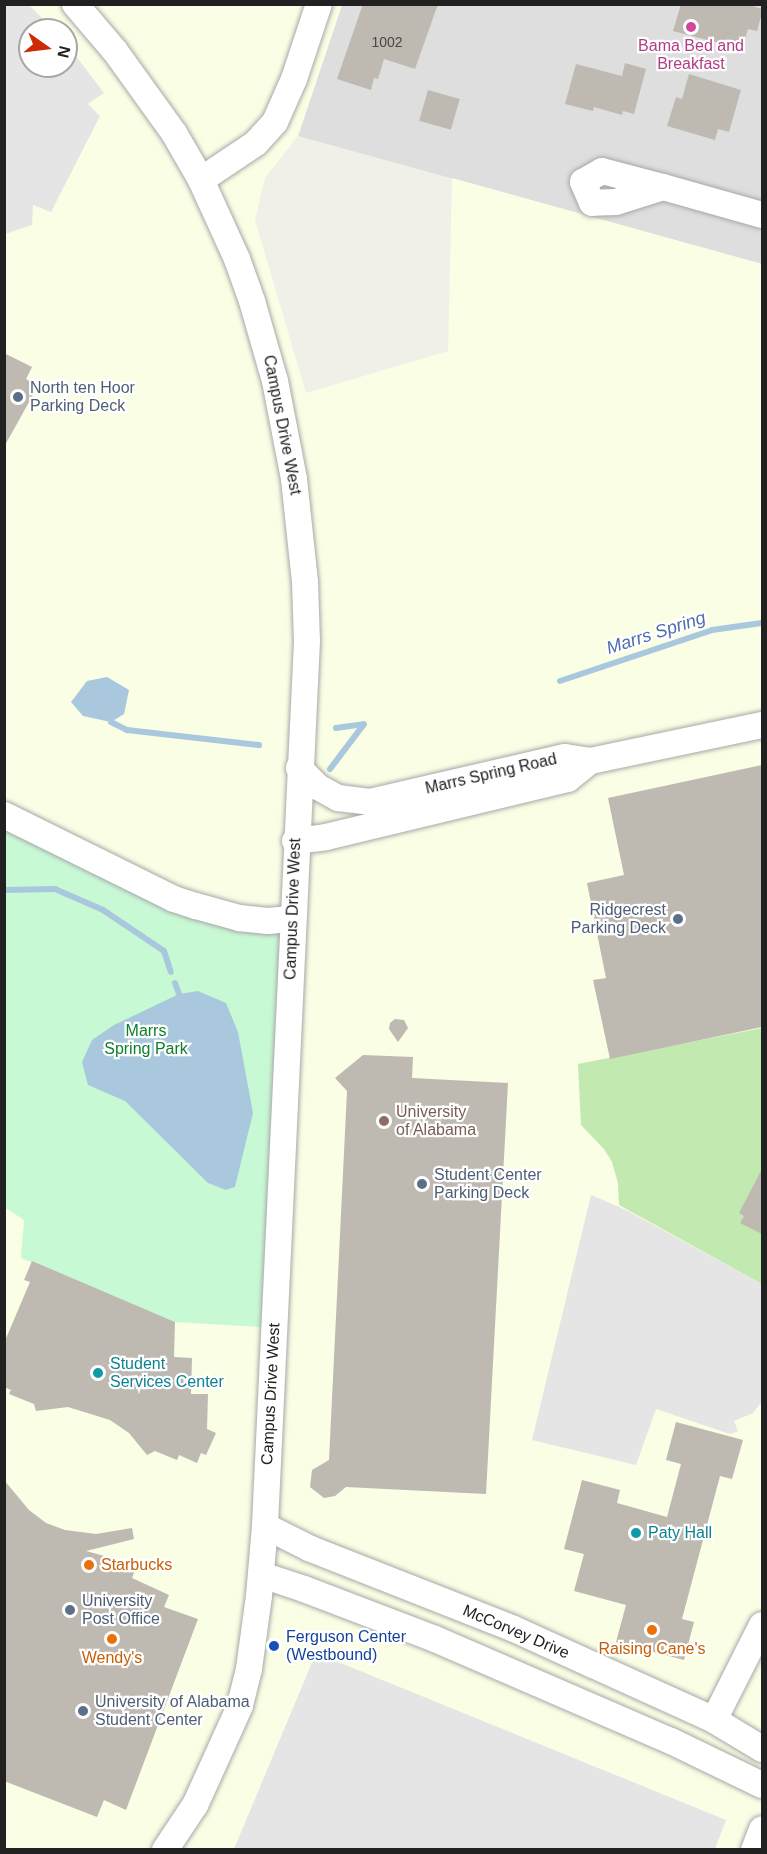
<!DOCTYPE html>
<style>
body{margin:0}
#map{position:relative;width:767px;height:1854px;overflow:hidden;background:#f1f0e8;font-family:Helvetica,sans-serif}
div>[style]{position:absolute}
.residential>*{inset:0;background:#dfdede}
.education>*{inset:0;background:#f9fee4}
.grass>*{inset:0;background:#c1e9b0}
.park>*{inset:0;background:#c8f9d5}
.parking>*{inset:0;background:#e5e5e5}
.water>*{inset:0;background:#aac8dd}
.stream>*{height:6px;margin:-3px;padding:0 3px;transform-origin:3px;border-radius:3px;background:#aac8dd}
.building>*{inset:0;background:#beb9b1;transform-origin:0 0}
.roads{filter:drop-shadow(0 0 2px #a8a8a8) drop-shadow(0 0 2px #a8a8a8)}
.minor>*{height:26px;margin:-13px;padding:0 13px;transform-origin:13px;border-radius:13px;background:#fff}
.dots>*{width:16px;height:16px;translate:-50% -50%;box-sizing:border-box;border:3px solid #fff;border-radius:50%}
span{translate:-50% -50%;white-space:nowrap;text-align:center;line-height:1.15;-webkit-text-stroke:4.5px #fff;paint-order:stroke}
.number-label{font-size:14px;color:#484745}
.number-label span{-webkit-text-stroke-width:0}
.hotel-label{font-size:16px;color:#b23c85}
.service-label{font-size:16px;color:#4e5e75}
.left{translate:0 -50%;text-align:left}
.right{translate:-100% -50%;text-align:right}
.street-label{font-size:16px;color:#212121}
.park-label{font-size:16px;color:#0e802d}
.education-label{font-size:16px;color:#785e54}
.culture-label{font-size:16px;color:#0d838f}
.food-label{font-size:16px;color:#c56008}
.transit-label{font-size:16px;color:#164399}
.water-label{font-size:18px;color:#4e6db0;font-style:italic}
.frame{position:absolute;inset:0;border:6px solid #212121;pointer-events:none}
.north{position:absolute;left:18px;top:18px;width:60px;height:60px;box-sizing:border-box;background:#fff;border:2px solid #a6a6a6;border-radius:50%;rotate:104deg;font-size:16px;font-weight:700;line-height:24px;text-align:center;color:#212121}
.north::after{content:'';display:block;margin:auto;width:21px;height:27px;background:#ce2a05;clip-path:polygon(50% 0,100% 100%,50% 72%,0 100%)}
</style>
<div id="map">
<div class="residential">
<div style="clip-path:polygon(342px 5px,762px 5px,762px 264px,298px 136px)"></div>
</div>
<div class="education">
<div style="clip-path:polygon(evenodd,5px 5px,342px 5px,298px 136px,265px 178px,255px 220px,306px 393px,448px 351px,452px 178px,762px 264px,762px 1849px,5px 1850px,5px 5px,30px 30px,66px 30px,66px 66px,30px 66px,30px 30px)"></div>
</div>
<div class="grass">
<div style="clip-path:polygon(762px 1028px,762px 1284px,619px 1205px,618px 1183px,612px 1162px,604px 1149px,581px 1125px,578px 1064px)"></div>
</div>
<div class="park">
<div style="clip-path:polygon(4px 815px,174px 899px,293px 919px,275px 1328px,175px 1322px,21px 1258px,24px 1220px,4px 1207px)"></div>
</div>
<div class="parking">
<div style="clip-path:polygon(4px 5px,29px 5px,54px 30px,30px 30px,30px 66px,66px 66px,66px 43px,104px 93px,88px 104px,100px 116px,51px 212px,33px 205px,32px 225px,5px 234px)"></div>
<div style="clip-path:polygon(591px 1195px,626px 1210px,762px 1284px,762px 1401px,753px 1413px,734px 1421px,738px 1431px,730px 1434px,656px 1409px,636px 1465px,532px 1440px)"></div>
<div style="clip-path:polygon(316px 1653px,726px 1820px,715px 1849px,234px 1849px)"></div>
</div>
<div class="water">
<div style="clip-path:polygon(107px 677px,129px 690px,124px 714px,111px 722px,83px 716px,71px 702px,87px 681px)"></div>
<div style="clip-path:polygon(198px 991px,226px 1003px,238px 1032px,253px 1113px,235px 1187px,226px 1190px,208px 1183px,125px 1101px,88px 1085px,82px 1062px,92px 1040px,114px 1025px,179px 994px)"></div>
</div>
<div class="stream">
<div style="left:560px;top:681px;width:160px;rotate:-18.5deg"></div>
<div style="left:712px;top:630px;width:50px;rotate:-8deg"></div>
<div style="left:111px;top:722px;width:18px;rotate:27deg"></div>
<div style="left:127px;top:730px;width:133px;rotate:6.5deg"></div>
<div style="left:336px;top:728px;width:28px;rotate:-8deg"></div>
<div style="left:330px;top:769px;width:56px;rotate:-52.9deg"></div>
<div style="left:4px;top:890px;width:51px;rotate:-1.1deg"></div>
<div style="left:55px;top:889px;width:52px;rotate:23.6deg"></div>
<div style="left:103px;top:910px;width:73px;rotate:33.9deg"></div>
<div style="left:164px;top:951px;width:22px;rotate:72deg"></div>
<div style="left:175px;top:983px;width:12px;rotate:70deg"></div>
</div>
<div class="building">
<div style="clip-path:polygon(363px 4px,438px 4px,415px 69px,384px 59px,378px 79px,374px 78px,371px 90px,337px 79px)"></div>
<div style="clip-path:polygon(681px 4px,746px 4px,762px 9px,762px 13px,757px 31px,748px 29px,742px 49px,673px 31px)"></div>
<div style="clip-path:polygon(625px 63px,646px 69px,634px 114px,623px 111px,622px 115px,594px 107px,593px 111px,565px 104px,576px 64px,622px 76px)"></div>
<div style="clip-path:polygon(689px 74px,741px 90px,729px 132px,718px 129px,715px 140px,667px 126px,676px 97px,682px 99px)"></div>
<div style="left:428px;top:90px;width:33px;height:32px;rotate:16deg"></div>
<div style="clip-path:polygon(4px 353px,32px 367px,26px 379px,38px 386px,4px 447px)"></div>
<div style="clip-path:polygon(762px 765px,762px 1027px,610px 1059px,593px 980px,606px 978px,587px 883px,624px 875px,608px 798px)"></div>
<div style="clip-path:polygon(395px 1019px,404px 1020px,408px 1028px,398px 1042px,389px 1029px,390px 1023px)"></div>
<div style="clip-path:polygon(363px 1055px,413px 1057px,412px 1078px,508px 1083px,486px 1494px,346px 1487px,335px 1496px,324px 1498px,310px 1487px,312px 1470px,329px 1460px,347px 1091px,335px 1078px)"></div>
<div style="clip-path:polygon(762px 1169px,762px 1234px,740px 1223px,744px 1216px,739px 1213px)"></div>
<div style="clip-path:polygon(32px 1261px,175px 1322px,174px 1357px,192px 1358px,191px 1394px,208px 1394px,207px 1429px,216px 1433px,206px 1455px,201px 1453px,197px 1463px,179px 1455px,177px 1460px,155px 1451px,147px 1455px,129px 1433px,110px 1420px,68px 1407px,36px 1411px,34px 1404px,9px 1394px,11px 1390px,4px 1387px,4px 1343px,30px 1282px,24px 1280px)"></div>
<div style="clip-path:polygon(676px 1422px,743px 1440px,732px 1479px,720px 1476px,682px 1619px,694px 1622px,684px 1660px,616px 1642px,626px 1605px,574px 1591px,584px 1554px,564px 1549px,582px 1480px,620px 1490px,617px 1503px,667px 1517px,681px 1464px,666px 1460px)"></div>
<div style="clip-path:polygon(4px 1480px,29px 1510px,46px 1523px,65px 1530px,96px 1534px,132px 1528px,134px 1539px,86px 1551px,137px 1565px,132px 1578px,169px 1595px,164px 1607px,198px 1619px,126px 1810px,104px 1800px,97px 1817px,4px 1781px)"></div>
</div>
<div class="roads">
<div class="minor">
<div style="left:75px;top:4px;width:62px;rotate:49.6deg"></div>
<div style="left:115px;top:51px;width:101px;rotate:54.3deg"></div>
<div style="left:174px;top:133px;width:54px;rotate:60.1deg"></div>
<div style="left:201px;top:180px;width:87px;rotate:65.5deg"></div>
<div style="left:237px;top:259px;width:45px;rotate:70.3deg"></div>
<div style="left:252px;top:301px;width:83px;rotate:74deg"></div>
<div style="left:275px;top:381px;width:100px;rotate:79deg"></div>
<div style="left:294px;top:479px;width:104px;rotate:83.9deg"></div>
<div style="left:305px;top:582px;width:59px;rotate:88.1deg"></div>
<div style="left:307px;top:641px;width:886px;rotate:92.72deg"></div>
<div style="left:265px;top:1526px;width:70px;rotate:94.9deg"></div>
<div style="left:259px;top:1596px;width:74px;rotate:97.8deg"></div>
<div style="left:249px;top:1669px;width:38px;rotate:104deg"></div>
<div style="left:240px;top:1706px;width:109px;rotate:114.4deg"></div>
<div style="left:195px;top:1805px;width:54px;rotate:123.7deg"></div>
<div style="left:602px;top:171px;width:63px;rotate:14.7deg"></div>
<div style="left:663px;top:187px;width:49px;rotate:162.3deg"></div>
<div style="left:616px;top:202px;width:24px;rotate:178deg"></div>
<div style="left:592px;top:203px;width:23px;rotate:-113deg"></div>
<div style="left:583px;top:182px;width:22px;rotate:-30deg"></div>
<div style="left:201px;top:180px;width:66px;rotate:-33.9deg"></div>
<div style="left:256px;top:143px;width:28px;rotate:-48deg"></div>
<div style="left:275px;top:122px;width:47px;rotate:-66.2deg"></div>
<div style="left:294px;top:79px;width:79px;rotate:-71.6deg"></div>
<div style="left:663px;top:187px;width:103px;rotate:15.8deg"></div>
<div style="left:299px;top:768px;width:27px;rotate:45deg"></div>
<div style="left:318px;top:787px;width:23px;rotate:29deg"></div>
<div style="left:338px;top:798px;width:32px;rotate:7deg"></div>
<div style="left:370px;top:802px;width:200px;rotate:-13deg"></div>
<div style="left:565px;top:757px;width:25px;rotate:9deg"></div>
<div style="left:590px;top:761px;width:176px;rotate:-11.8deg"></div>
<div style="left:4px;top:815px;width:190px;rotate:26.3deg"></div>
<div style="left:174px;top:899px;width:23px;rotate:18deg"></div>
<div style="left:196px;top:906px;width:45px;rotate:15.6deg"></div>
<div style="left:239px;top:918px;width:29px;rotate:6deg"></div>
<div style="left:268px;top:921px;width:25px;rotate:-5deg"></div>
<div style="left:295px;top:841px;width:31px;rotate:-7deg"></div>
<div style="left:326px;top:837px;width:249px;rotate:-13.5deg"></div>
<div style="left:568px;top:779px;width:28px;rotate:-39deg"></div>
<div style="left:265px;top:1526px;width:51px;rotate:26.6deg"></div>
<div style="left:311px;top:1549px;width:218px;rotate:21.5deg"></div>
<div style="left:514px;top:1629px;width:87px;rotate:24.5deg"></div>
<div style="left:593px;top:1665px;width:133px;rotate:24.4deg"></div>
<div style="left:714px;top:1720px;width:56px;rotate:31.1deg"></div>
<div style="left:262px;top:1575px;width:44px;rotate:18.4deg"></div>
<div style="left:304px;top:1589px;width:140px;rotate:20.9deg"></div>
<div style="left:435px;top:1639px;width:257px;rotate:23.4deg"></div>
<div style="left:671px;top:1741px;width:101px;rotate:25.8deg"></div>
<div style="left:714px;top:1720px;width:106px;rotate:-63.2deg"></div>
<div style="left:754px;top:1850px;width:22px;rotate:-69deg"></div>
</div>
</div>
<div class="dots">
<div style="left:691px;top:27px;background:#d1479c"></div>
<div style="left:18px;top:397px;background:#5c6f8a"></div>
<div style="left:678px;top:919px;background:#5c6f8a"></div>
<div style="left:384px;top:1121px;background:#8d6e63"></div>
<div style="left:422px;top:1184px;background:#5c6f8a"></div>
<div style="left:98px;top:1373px;background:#0f9aa8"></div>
<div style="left:636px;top:1533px;background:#0f9aa8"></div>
<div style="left:89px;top:1565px;background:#e8710a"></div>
<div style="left:70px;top:1610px;background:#5c6f8a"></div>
<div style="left:652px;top:1630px;background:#e8710a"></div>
<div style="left:112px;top:1639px;background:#e8710a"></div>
<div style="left:274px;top:1646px;background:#1a4fb4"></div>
<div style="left:83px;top:1711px;background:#5c6f8a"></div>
</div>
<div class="number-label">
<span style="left:387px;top:42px">1002</span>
</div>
<div class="hotel-label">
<span style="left:691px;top:55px">Bama Bed and<br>Breakfast</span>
</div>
<div class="service-label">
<span class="left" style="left:30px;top:397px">North ten Hoor<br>Parking Deck</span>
<span class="right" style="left:666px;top:919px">Ridgecrest<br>Parking Deck</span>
<span class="left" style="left:434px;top:1184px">Student Center<br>Parking Deck</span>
<span class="left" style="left:82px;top:1610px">University<br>Post Office</span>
<span class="left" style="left:95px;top:1711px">University of Alabama<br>Student Center</span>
</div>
<div class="street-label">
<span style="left:282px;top:425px;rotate:79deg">Campus Drive West</span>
<span style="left:491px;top:774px;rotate:-13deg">Marrs Spring Road</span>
<span style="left:293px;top:909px;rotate:-88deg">Campus Drive West</span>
<span style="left:271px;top:1394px;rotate:-87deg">Campus Drive West</span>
<span style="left:516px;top:1632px;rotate:23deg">McCorvey Drive</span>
</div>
<div class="park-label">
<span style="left:146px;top:1040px">Marrs<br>Spring Park</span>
</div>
<div class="education-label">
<span class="left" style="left:396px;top:1121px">University<br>of Alabama</span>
</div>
<div class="culture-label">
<span class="left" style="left:110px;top:1373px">Student<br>Services Center</span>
<span class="left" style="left:648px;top:1533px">Paty Hall</span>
</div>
<div class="food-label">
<span class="left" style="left:101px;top:1565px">Starbucks</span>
<span style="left:652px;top:1649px">Raising Cane's</span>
<span style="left:112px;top:1658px">Wendy's</span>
</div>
<div class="transit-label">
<span class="left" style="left:286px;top:1646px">Ferguson Center<br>(Westbound)</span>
</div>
<div class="water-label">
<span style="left:656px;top:633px;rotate:-18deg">Marrs Spring</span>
</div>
<div class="frame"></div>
<div class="north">N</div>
</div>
